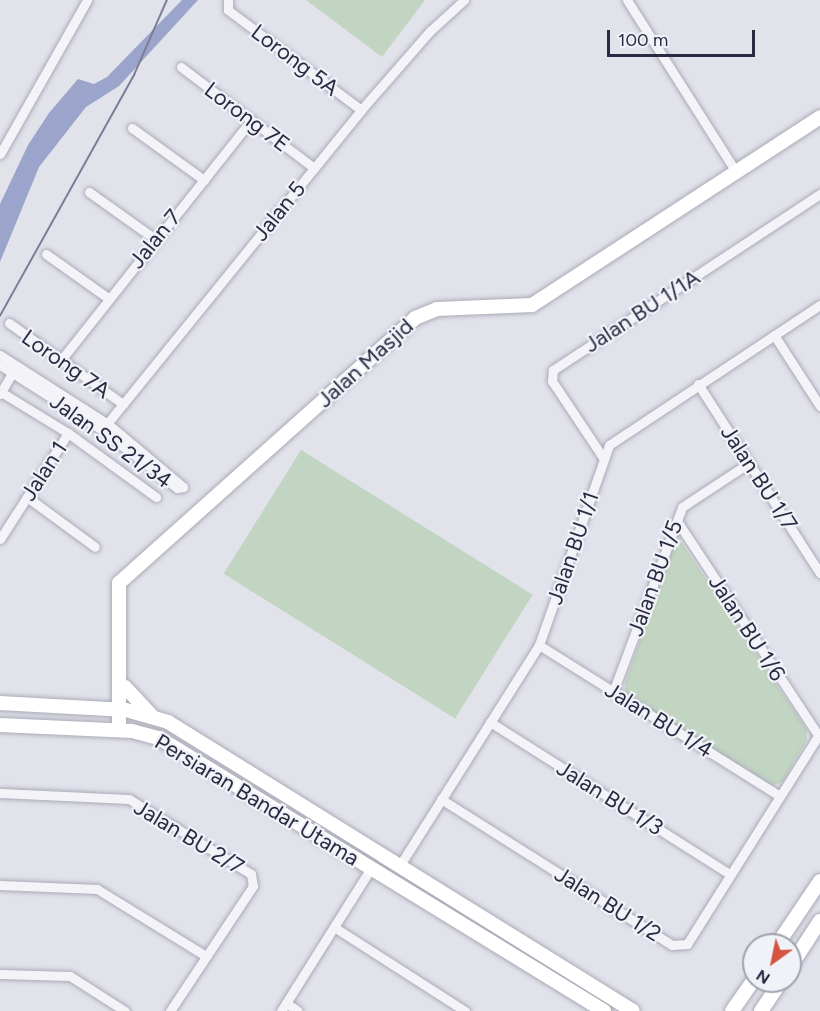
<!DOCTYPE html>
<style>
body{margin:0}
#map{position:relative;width:820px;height:1011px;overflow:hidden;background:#e1e2ea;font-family:Figtree,sans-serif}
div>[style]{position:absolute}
.green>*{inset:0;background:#c2d5c2;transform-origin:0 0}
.water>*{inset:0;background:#9ba5cb}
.roads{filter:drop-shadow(0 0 2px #aaabb8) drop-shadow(0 0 2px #aaabb8)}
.street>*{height:9px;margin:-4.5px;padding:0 4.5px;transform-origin:4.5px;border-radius:4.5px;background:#f4f4f8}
.secondary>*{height:14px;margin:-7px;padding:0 7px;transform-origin:7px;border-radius:7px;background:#fff}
.tram>*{height:1.5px;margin:-0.75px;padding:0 0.75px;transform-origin:0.75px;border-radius:0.75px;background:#7a7d95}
span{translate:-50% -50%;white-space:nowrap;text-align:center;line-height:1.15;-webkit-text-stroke:4.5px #f1f2f8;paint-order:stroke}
.street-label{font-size:22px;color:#292b43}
.north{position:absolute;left:742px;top:933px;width:60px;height:60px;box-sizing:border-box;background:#f1f2f8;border:2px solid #a1a2b0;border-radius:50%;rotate:213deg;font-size:16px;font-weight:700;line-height:24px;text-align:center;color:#292b43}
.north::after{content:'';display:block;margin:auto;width:21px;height:27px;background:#d35442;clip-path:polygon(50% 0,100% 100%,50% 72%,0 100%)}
.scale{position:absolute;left:607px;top:30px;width:148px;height:27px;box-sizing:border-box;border:3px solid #292b43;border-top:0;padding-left:8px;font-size:18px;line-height:21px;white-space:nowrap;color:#292b43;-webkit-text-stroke:4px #f1f2f8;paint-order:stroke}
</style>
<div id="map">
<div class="green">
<div style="clip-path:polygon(306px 0,425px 0,382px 57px)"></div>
<div style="left:301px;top:450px;width:273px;height:146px;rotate:32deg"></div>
<div style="clip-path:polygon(675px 543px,682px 543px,807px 730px,807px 740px,783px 782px,771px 786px,625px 693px,625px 683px)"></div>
</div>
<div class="water">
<div style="clip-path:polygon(182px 0,198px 0,119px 86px,86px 107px,39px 167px,0 262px,0 204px,28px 145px,49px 113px,78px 79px,94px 84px,107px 77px)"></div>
</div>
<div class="roads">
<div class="street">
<div style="left:228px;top:0;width:10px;rotate:90deg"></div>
<div style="left:228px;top:10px;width:166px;rotate:36.9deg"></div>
<div style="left:627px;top:0;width:204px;rotate:57.6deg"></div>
<div style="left:181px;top:67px;width:167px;rotate:37.2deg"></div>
<div style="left:132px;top:128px;width:89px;rotate:35.8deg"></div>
<div style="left:0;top:154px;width:177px;rotate:-60.5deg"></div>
<div style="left:89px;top:192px;width:81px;rotate:35.5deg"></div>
<div style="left:46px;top:254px;width:76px;rotate:35.4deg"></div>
<div style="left:9px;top:323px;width:140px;rotate:35.4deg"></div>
<div style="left:774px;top:335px;width:85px;rotate:57.1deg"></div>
<div style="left:0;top:355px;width:128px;rotate:32.6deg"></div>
<div style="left:108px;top:424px;width:98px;rotate:40deg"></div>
<div style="left:183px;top:487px;width:6px;rotate:171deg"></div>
<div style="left:177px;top:488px;width:95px;rotate:-142.3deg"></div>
<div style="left:102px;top:430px;width:121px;rotate:-147.5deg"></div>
<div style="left:61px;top:360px;width:306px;rotate:-51.6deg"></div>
<div style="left:698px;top:384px;width:225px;rotate:57.2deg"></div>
<div style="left:1px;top:392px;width:79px;rotate:31.5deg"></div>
<div style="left:68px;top:433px;width:109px;rotate:36deg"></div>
<div style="left:0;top:394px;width:30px;rotate:-60deg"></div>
<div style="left:102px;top:430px;width:412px;rotate:-51deg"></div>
<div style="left:361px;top:110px;width:105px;rotate:-48.9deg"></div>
<div style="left:430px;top:31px;width:46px;rotate:-42.4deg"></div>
<div style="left:604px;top:459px;width:94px;rotate:-123.7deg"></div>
<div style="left:552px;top:381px;width:11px;rotate:-85deg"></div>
<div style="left:553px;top:370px;width:320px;rotate:-33.4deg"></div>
<div style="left:27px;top:497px;width:84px;rotate:36.3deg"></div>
<div style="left:677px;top:521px;width:256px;rotate:56.6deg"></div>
<div style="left:0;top:539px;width:126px;rotate:-57.3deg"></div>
<div style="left:539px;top:645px;width:284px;rotate:32.1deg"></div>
<div style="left:613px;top:692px;width:197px;rotate:-69.5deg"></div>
<div style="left:682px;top:507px;width:80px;rotate:-33.3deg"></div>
<div style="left:490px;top:722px;width:285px;rotate:32.4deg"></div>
<div style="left:0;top:793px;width:129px;rotate:2.7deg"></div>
<div style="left:129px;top:799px;width:143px;rotate:31.6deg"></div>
<div style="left:251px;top:874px;width:12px;rotate:81deg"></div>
<div style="left:253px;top:886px;width:150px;rotate:123.6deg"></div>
<div style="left:441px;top:799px;width:273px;rotate:32.3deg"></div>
<div style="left:672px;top:945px;width:15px;rotate:-4deg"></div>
<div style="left:687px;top:944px;width:249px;rotate:-57.8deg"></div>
<div style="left:400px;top:865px;width:260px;rotate:-57.7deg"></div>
<div style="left:539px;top:645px;width:212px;rotate:-70.7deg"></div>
<div style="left:609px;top:445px;width:253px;rotate:-33.6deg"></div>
<div style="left:0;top:885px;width:97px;rotate:2.4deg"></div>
<div style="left:97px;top:889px;width:128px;rotate:31.6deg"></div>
<div style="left:334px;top:927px;width:156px;rotate:32.7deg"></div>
<div style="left:0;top:974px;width:70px;rotate:1.6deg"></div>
<div style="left:70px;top:976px;width:65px;rotate:32.5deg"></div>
<div style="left:286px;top:1003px;width:14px;rotate:34deg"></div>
<div style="left:281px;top:1011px;width:169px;rotate:-57.8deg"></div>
</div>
<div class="secondary">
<div style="left:125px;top:687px;width:40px;rotate:47deg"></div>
<div style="left:0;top:703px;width:126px;rotate:3.2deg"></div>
<div style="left:126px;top:710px;width:44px;rotate:15.9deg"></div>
<div style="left:168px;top:722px;width:547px;rotate:31.86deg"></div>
<div style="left:0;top:725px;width:132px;rotate:2.6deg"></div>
<div style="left:132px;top:731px;width:28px;rotate:15deg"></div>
<div style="left:159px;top:738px;width:522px;rotate:31.53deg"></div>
<div style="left:119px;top:730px;width:147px;rotate:-90deg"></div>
<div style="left:119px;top:583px;width:397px;rotate:-41.8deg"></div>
<div style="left:415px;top:318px;width:24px;rotate:-22deg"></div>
<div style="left:437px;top:309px;width:95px;rotate:-2.4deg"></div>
<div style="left:532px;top:305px;width:344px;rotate:-33.1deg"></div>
<div style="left:777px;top:945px;width:77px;rotate:-56.1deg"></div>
<div style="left:790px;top:967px;width:55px;rotate:-56.9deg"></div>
<div style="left:732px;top:1011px;width:39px;rotate:-55deg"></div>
<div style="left:761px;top:1011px;width:36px;rotate:-56deg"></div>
</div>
</div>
<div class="tram">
<div style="left:0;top:316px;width:276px;rotate:-60.9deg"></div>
<div style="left:134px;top:75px;width:82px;rotate:-66.3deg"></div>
</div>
<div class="street-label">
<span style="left:295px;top:60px;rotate:37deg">Lorong 5A</span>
<span style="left:247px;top:117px;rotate:37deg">Lorong 7E</span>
<span style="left:279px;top:211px;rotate:-51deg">Jalan 5</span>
<span style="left:155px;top:239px;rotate:-51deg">Jalan 7</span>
<span style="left:642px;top:311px;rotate:-33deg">Jalan BU 1/1A</span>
<span style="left:365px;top:363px;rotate:-42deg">Jalan Masjid</span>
<span style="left:66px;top:364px;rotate:35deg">Lorong 7A</span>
<span style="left:111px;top:441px;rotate:36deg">Jalan SS 21/34</span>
<span style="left:44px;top:471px;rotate:-57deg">Jalan 1</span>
<span style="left:759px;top:478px;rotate:57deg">Jalan BU 1/7</span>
<span style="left:573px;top:548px;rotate:-71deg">Jalan BU 1/1</span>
<span style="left:655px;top:578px;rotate:-70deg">Jalan BU 1/5</span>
<span style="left:747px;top:628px;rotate:57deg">Jalan BU 1/6</span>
<span style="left:659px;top:720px;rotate:32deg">Jalan BU 1/4</span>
<span style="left:610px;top:798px;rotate:32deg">Jalan BU 1/3</span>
<span style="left:257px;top:800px;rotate:31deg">Persiaran Bandar Utama</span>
<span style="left:189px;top:837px;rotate:31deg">Jalan BU 2/7</span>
<span style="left:608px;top:904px;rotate:32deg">Jalan BU 1/2</span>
</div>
<div class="north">N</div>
<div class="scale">100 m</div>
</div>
